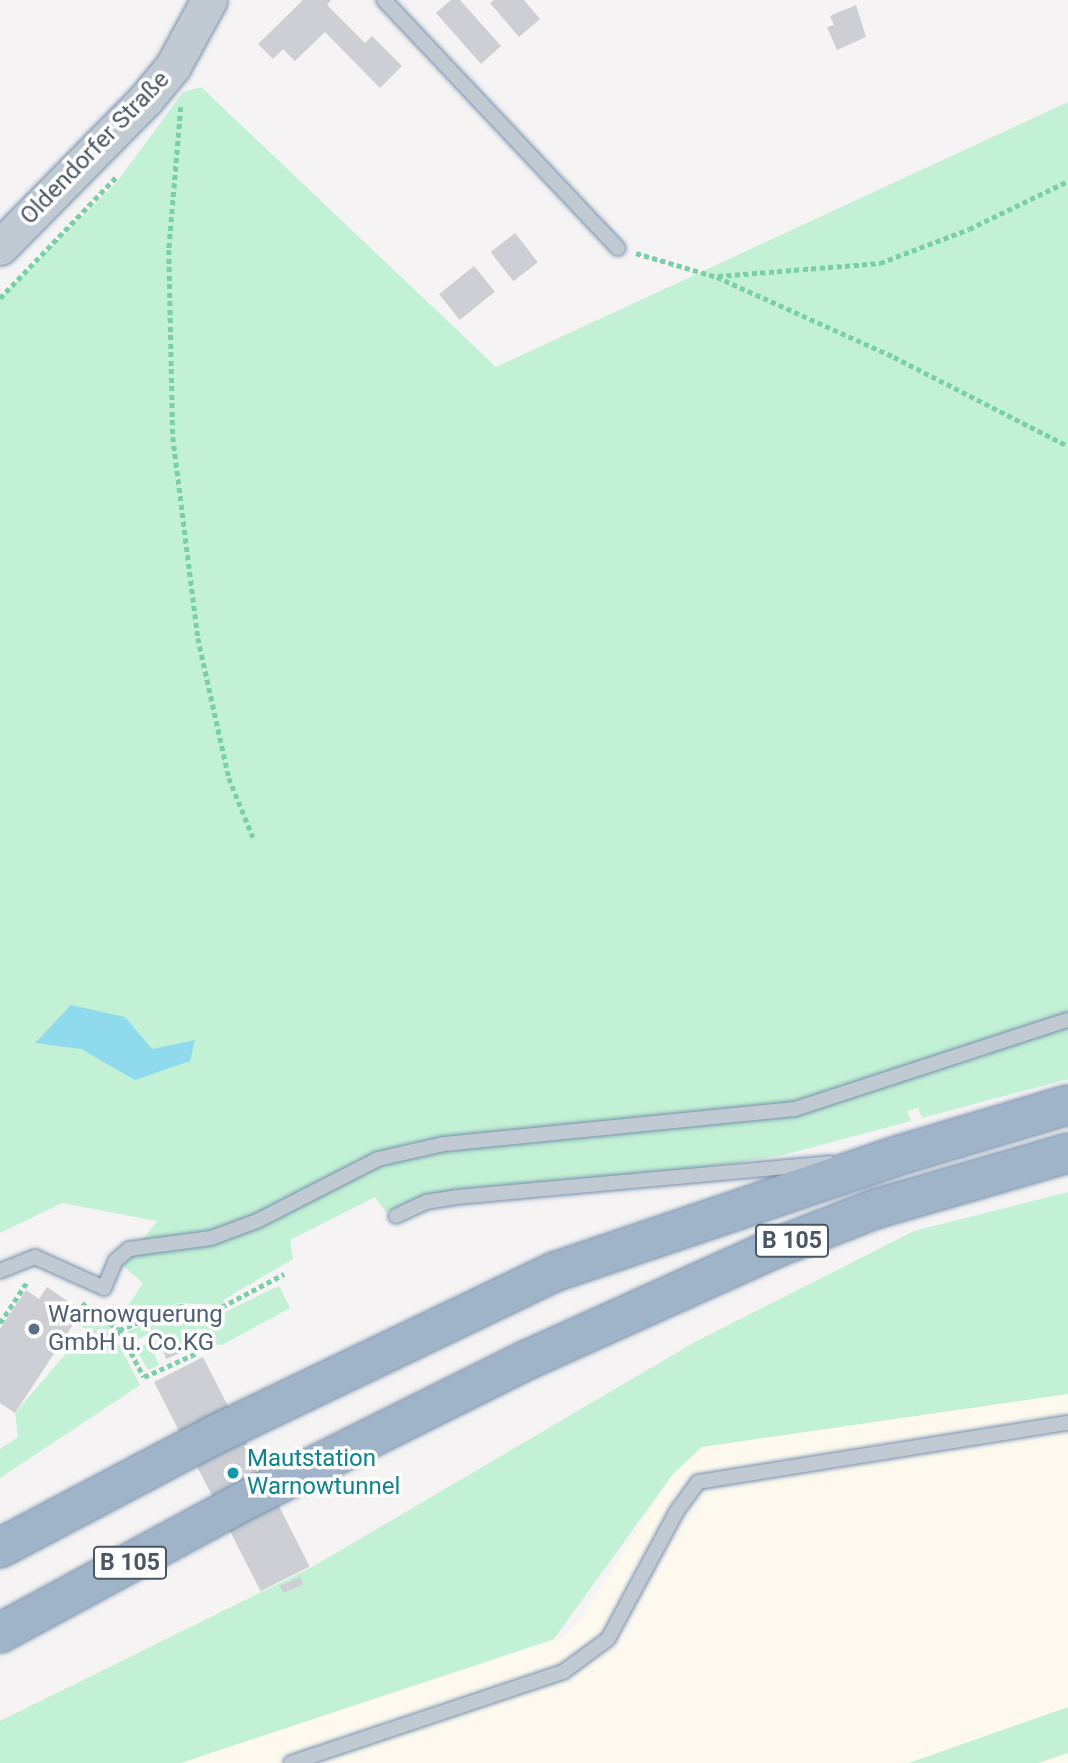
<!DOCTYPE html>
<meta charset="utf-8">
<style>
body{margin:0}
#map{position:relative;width:1068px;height:1763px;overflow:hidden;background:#f5f3f3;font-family:Roboto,sans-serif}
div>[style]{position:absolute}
.commercial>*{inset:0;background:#fdf9ef}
.green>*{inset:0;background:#c3f1d5}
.water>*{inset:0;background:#90daee}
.building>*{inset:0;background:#cdcfd5;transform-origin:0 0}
.path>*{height:4.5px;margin-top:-2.25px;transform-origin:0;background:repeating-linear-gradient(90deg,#7ad0a6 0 5px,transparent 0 8.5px)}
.roads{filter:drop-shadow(0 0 2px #7690ad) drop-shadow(0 0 2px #7690ad)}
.service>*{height:14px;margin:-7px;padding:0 7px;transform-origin:7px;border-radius:7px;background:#c1cad2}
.tertiary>*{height:35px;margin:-17.5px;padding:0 17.5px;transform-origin:17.5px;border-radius:17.5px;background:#c1cad2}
.trunk>*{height:38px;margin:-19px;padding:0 19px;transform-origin:19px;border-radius:19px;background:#9fb4c9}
.dots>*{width:19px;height:19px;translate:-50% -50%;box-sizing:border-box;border:4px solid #fff;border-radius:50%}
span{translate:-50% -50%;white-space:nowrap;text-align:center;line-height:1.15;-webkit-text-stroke:7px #fff;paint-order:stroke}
.shield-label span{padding:2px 5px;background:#fff;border:2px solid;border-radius:5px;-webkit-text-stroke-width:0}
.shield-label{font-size:23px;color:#4a5661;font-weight:700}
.street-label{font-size:24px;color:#4a5661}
.service-label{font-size:24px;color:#4e5e75}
.left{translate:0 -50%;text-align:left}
.culture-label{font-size:24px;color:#0d838f}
</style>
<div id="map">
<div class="commercial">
<div style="clip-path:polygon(1068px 1382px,1068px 1763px,170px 1763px,560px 1639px,579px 1622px,675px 1471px,701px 1442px)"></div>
</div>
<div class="green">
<div style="clip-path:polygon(201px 87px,496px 367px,1068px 102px,1068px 1079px,922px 1118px,918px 1108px,907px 1111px,911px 1121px,783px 1155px,690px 1170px,458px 1190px,420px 1197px,386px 1212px,375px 1197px,290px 1240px,293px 1259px,223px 1300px,225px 1305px,179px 1303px,128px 1321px,122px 1315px,143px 1283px,123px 1266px,157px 1221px,62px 1203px,0 1233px,0 298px,117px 182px,183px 92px)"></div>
<div style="clip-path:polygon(1068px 1192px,1068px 1394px,702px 1447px,673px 1474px,554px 1639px,181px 1763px,0 1763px,0 1721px,312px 1567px,695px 1342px,914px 1231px)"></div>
<div style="clip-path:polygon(279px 1286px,290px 1308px,222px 1345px,202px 1343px,185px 1349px,178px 1341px,154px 1353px,159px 1365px,148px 1370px,136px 1349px,158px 1337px,155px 1331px,132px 1342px,128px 1331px,181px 1312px,219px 1315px)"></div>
<div style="clip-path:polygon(69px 1302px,109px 1326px,140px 1385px,0 1478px,0 1449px,18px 1437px,15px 1413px,86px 1330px,63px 1312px)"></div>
<div style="clip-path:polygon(1068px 1707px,1068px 1753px,1038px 1763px,909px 1763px)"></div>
</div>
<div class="water">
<div style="clip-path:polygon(71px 1005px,125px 1017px,152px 1049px,195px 1040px,190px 1061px,135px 1080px,81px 1049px,35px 1043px)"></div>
</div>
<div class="building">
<div style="clip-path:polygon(303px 0,331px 0,327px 5px,365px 43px,372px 36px,402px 66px,380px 88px,325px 32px,295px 61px,283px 49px,273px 59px,258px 44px)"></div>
<div style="clip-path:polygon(451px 0,460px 0,501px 46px,481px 64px,436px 13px)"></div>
<div style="clip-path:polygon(494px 0,524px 0,540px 19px,519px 37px,490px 3px)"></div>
<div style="clip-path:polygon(856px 5px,866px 37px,837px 50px,827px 27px,834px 25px,830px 16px)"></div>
<div style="left:515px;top:233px;width:37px;height:31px;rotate:52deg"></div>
<div style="left:474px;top:266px;width:33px;height:45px;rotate:51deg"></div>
<div style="clip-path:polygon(47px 1287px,69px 1302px,63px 1312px,76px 1320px,15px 1413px,0 1403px,0 1329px,26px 1290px,39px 1299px)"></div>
<div style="left:178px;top:1343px;width:10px;height:17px;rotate:66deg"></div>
<div style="left:203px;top:1357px;width:235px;height:55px;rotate:63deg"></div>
<div style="left:300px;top:1577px;width:8px;height:22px;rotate:67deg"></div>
</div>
<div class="path">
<div style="left:181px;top:107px;width:144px;rotate:94.8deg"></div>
<div style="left:169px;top:250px;width:187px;rotate:88.8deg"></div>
<div style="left:173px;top:437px;width:203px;rotate:82.9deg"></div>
<div style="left:198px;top:638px;width:143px;rotate:77.5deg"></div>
<div style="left:229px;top:778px;width:64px;rotate:67.9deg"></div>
<div style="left:636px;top:253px;width:84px;rotate:16.5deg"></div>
<div style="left:717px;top:277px;width:194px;rotate:24.3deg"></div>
<div style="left:894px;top:357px;width:195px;rotate:27.1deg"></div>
<div style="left:718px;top:276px;width:163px;rotate:-4.6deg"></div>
<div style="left:880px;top:263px;width:95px;rotate:-20.9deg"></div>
<div style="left:969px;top:229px;width:110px;rotate:-25.9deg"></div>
<div style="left:0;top:298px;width:170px;rotate:-46.2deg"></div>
<div style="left:82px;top:1303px;width:46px;rotate:36.1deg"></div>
<div style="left:119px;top:1330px;width:53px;rotate:62deg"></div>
<div style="left:144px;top:1377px;width:58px;rotate:-24.4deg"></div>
<div style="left:0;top:1323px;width:49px;rotate:-56.6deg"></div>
<div style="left:119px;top:1330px;width:65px;rotate:-21.8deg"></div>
<div style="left:179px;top:1306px;width:35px;rotate:8deg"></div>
<div style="left:214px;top:1311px;width:79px;rotate:-27.9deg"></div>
</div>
<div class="roads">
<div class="service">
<div style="left:384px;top:0;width:341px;rotate:46.7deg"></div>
<div style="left:396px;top:1216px;width:33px;rotate:-25deg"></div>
<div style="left:426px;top:1202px;width:31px;rotate:-9deg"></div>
<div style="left:457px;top:1197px;width:374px;rotate:-5.2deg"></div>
<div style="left:0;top:1271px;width:38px;rotate:-22deg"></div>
<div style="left:35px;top:1257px;width:76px;rotate:24.2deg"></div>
<div style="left:104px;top:1288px;width:30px;rotate:-67deg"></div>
<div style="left:116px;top:1260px;width:17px;rotate:-40deg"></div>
<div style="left:129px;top:1249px;width:83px;rotate:-7.6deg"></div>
<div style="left:211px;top:1238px;width:49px;rotate:-20.3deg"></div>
<div style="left:257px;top:1221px;width:136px;rotate:-27.1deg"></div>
<div style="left:378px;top:1159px;width:68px;rotate:-12.8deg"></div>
<div style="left:444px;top:1144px;width:353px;rotate:-5.7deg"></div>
<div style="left:795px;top:1109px;width:287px;rotate:-18.1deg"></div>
<div style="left:291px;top:1763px;width:287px;rotate:-18.5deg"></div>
<div style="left:563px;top:1672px;width:56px;rotate:-36.3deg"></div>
<div style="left:608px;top:1639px;width:145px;rotate:-61.7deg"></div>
<div style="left:677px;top:1511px;width:36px;rotate:-54deg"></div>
<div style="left:698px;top:1482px;width:375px;rotate:-9.1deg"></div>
</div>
<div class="tertiary">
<div style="left:0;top:247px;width:206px;rotate:-45.4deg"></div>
<div style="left:145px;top:100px;width:44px;rotate:-50.5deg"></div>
<div style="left:173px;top:66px;width:75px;rotate:-61.4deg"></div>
</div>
<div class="trunk">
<div style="left:0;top:1548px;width:240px;rotate:-27.8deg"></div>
<div style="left:212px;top:1436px;width:379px;rotate:-25.6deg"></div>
<div style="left:554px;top:1272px;width:365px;rotate:-18.7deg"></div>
<div style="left:900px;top:1155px;width:175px;rotate:-16.6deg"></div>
<div style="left:0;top:1633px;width:282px;rotate:-28.4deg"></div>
<div style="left:248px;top:1499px;width:312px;rotate:-26.5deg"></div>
<div style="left:527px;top:1360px;width:272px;rotate:-24.3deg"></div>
<div style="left:775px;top:1248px;width:107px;rotate:-21.3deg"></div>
<div style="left:875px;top:1209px;width:201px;rotate:-16.2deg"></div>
</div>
</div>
<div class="dots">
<div style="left:34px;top:1329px;background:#5c6f8a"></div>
<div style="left:233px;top:1473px;background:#0f9aa8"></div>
</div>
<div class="shield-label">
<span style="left:792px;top:1241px">B 105</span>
<span style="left:130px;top:1563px">B 105</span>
</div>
<div class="street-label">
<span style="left:95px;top:148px;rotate:-46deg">Oldendorfer Straße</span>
</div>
<div class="service-label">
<span class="left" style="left:48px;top:1329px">Warnowquerung<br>GmbH u. Co.KG</span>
</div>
<div class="culture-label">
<span class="left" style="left:247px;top:1473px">Mautstation<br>Warnowtunnel</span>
</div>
</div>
